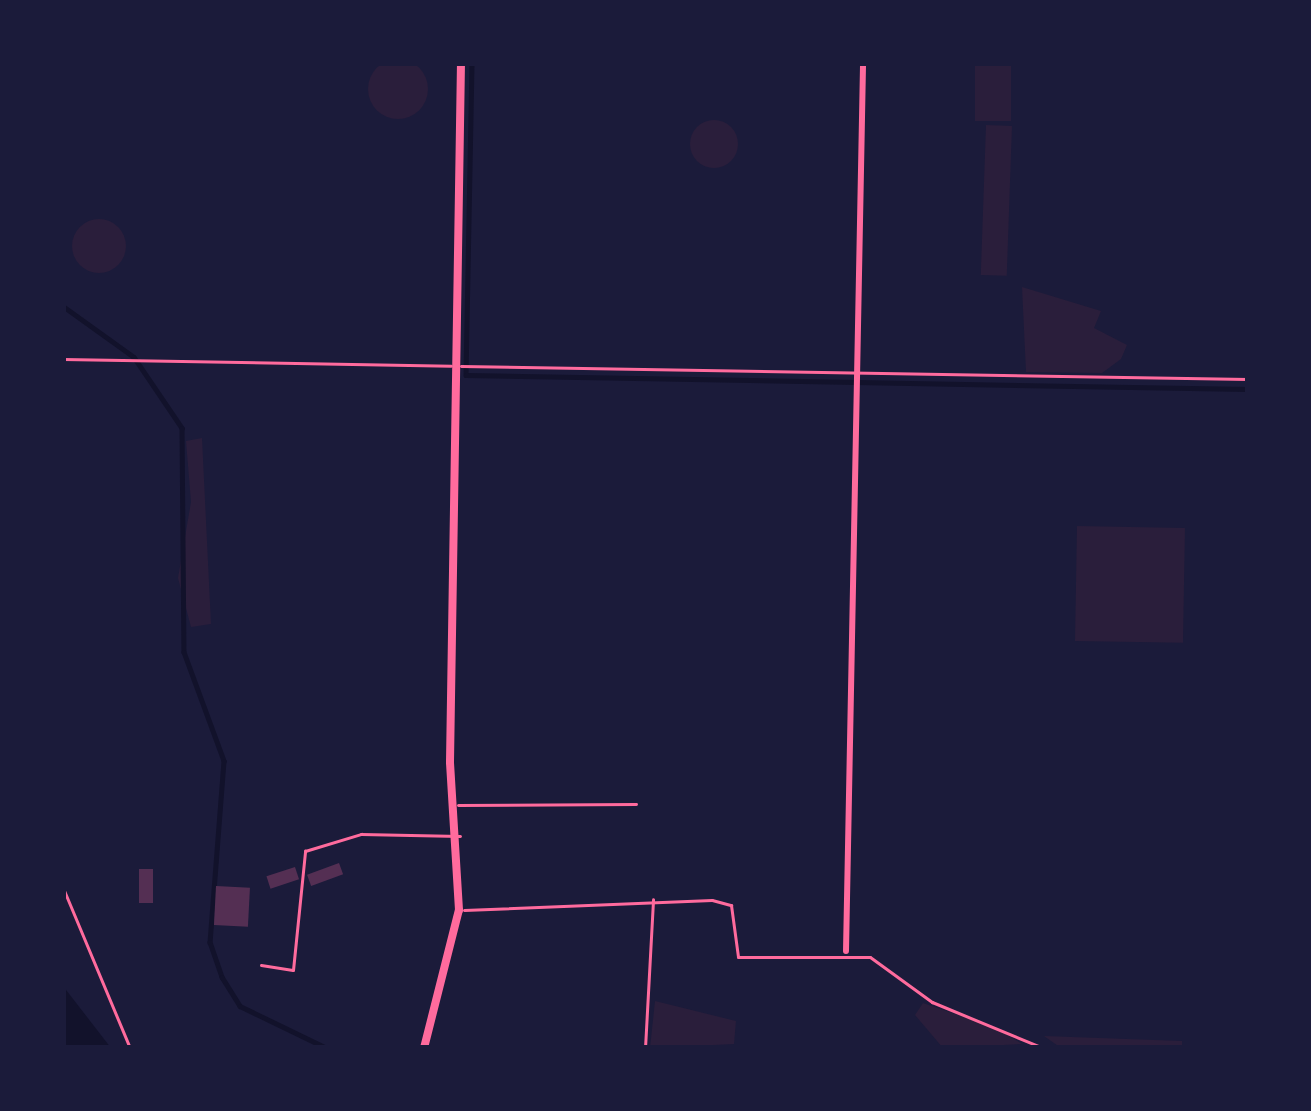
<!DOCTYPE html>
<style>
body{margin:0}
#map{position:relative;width:1311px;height:1111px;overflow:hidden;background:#1b1b3a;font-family:"Titillium Web",sans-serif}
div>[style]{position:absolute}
.green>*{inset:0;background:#2a1e3b;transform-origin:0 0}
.round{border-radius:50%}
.water>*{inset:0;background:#12122b}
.stream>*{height:4.5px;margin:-2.25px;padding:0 2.25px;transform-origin:2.25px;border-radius:2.25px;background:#12122b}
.building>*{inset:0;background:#542f53;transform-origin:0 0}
.service>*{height:3px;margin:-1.5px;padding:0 1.5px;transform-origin:1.5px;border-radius:1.5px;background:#ff6b9d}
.minor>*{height:6px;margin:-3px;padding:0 3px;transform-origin:3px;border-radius:3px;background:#ff6b9d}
.tertiary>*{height:8px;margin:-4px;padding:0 4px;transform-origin:4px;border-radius:4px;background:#ff6b9d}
span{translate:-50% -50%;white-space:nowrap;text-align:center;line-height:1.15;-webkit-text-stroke:9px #1b1b3a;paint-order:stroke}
.frame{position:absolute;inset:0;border:66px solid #1b1b3a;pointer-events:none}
</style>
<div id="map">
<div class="green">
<div class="round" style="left:368px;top:59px;width:60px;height:60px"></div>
<div style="left:975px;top:63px;width:36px;height:58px"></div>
<div class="round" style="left:690px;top:120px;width:48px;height:48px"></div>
<div style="left:986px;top:125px;width:26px;height:150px;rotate:2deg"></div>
<div class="round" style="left:72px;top:219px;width:54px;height:54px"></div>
<div style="clip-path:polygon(1022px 287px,1101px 311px,1094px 328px,1127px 345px,1121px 359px,1102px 373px,1026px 372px)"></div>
<div style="clip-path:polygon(202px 438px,211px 624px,191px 627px,178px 578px,191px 502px,186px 441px)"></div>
<div style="left:1077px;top:526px;width:108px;height:115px;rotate:1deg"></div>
<div style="clip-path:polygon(655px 1001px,736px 1021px,734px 1044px,650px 1048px)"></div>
<div style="clip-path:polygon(923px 1003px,999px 1029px,1022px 1044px,943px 1048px,915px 1015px)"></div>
<div style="clip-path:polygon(1044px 1036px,1182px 1041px,1182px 1048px,1061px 1048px)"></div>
</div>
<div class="water">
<div style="clip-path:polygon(63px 986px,111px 1048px,63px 1048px)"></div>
</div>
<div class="stream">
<div style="left:472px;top:63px;width:312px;rotate:91.1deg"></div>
<div style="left:466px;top:375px;width:782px;rotate:1.03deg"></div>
<div style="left:63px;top:306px;width:87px;rotate:35.7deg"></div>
<div style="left:134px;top:357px;width:86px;rotate:55.9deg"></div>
<div style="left:182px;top:428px;width:224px;rotate:89.5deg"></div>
<div style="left:184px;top:652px;width:116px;rotate:69.8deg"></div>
<div style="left:224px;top:761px;width:182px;rotate:94.4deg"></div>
<div style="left:210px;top:942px;width:37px;rotate:71deg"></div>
<div style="left:222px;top:977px;width:34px;rotate:58deg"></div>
<div style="left:240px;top:1006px;width:97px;rotate:25.8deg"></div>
</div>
<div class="building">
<div style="left:339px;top:863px;width:12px;height:34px;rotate:70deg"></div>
<div style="left:295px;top:867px;width:13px;height:30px;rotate:72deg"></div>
<div style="left:139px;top:869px;width:14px;height:34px"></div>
<div style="left:216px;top:886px;width:34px;height:39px;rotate:3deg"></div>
</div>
<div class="service">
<div style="left:63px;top:359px;width:388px;rotate:1deg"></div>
<div style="left:461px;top:366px;width:787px;rotate:0.95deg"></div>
<div style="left:458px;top:805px;width:178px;rotate:-0.3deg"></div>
<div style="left:63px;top:888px;width:173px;rotate:67.3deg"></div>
<div style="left:464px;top:910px;width:248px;rotate:-2.3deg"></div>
<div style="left:712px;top:900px;width:20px;rotate:15deg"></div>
<div style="left:731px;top:905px;width:52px;rotate:82.3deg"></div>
<div style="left:738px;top:957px;width:132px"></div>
<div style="left:870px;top:957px;width:77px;rotate:36deg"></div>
<div style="left:932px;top:1002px;width:120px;rotate:22.5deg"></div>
<div style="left:261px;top:965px;width:32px;rotate:9deg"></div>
<div style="left:293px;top:970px;width:120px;rotate:-84.2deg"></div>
<div style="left:305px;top:851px;width:59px;rotate:-16.9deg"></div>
<div style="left:361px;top:834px;width:99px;rotate:1.2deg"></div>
<div style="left:645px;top:1048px;width:149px;rotate:-86.9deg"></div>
</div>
<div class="minor">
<div style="left:846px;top:951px;width:888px;rotate:-88.9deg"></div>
</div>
<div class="tertiary">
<div style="left:424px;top:1048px;width:142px;rotate:-75.8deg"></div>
<div style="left:459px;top:910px;width:148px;rotate:-93.5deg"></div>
<div style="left:450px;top:762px;width:699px;rotate:-89.1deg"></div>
</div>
<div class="frame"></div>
</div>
